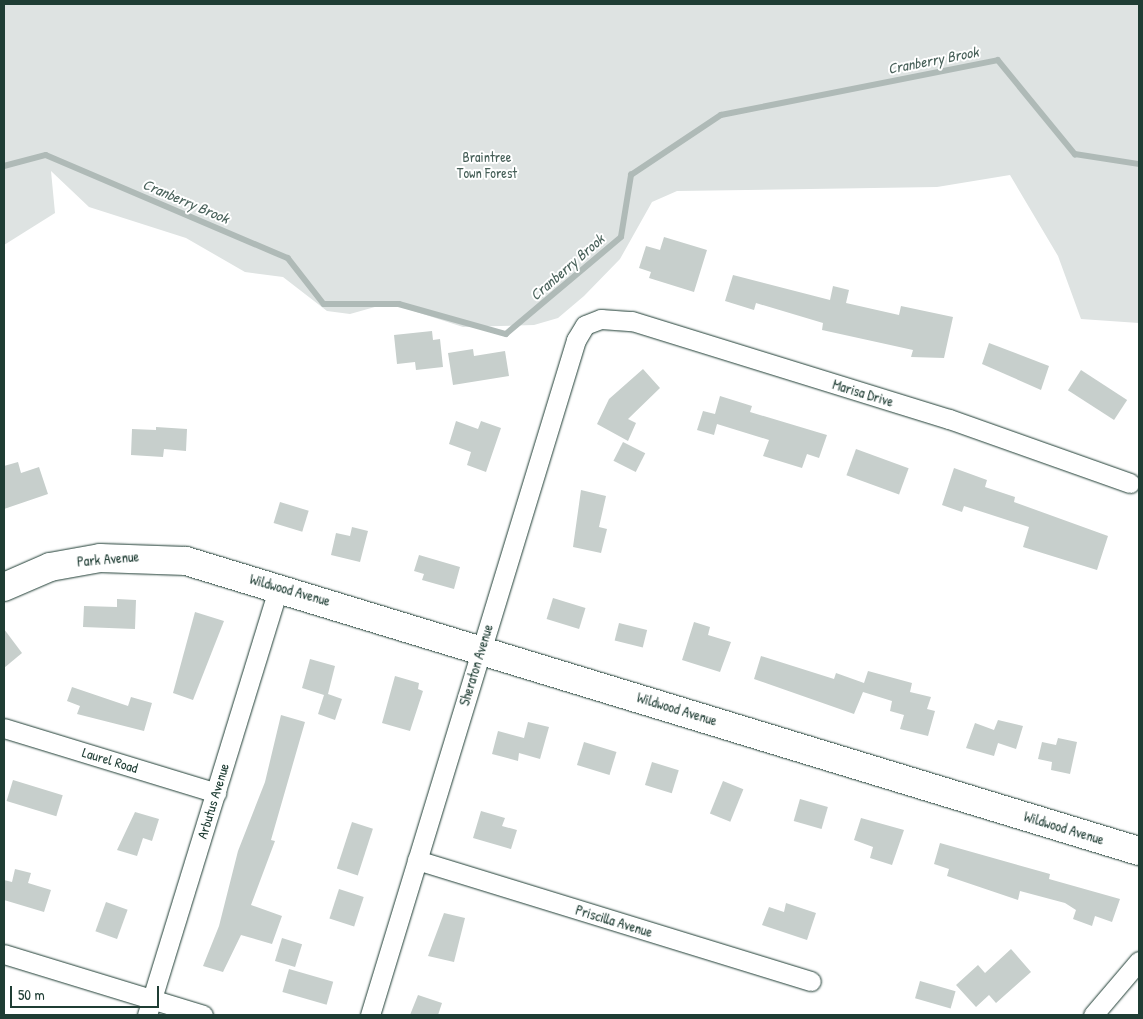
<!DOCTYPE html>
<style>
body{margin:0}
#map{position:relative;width:1143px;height:1019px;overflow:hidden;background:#fff;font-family:"Patrick Hand",sans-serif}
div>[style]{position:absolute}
.green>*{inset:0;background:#dee3e2}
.stream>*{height:5.5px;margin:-2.75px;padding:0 2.75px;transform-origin:2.75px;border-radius:2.75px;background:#afbab7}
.building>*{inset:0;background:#c7cfcc;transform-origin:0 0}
.roads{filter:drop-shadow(0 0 1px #1f3d34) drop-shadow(0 0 1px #1f3d34)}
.street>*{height:19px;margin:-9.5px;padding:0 9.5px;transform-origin:9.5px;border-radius:9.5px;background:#fff}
.secondary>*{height:28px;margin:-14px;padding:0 14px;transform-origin:14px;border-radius:14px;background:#fff}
span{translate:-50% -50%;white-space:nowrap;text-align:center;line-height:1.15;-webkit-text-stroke:4px #fff;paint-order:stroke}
.park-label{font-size:14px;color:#455e57}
.street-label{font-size:14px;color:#1f3d34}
.water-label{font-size:15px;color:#4a625b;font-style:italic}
.frame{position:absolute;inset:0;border:5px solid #1f3d34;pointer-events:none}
.scale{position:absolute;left:10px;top:986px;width:149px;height:22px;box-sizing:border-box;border:2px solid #1f3d34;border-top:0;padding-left:6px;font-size:15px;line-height:18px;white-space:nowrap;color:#1f3d34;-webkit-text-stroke:4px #fff;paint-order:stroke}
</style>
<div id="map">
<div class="green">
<div style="clip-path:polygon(4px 4px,1139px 4px,1139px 323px,1081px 319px,1058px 256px,1010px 175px,937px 187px,677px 191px,652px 202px,620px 259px,584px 296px,558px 318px,534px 325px,463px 327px,389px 303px,350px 314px,327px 311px,283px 277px,245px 272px,186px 238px,89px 207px,51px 171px,55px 213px,4px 245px)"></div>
</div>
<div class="stream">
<div style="left:4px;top:166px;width:43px;rotate:-14.7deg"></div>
<div style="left:46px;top:155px;width:263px;rotate:23.1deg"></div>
<div style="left:288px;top:258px;width:58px;rotate:52deg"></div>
<div style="left:324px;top:304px;width:75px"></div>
<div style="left:399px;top:304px;width:111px;rotate:15.7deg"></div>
<div style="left:506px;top:334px;width:150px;rotate:-40.1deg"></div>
<div style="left:621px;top:237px;width:63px;rotate:-80.8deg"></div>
<div style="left:631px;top:175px;width:108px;rotate:-33.7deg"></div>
<div style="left:721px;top:115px;width:282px;rotate:-11.2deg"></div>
<div style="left:998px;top:60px;width:122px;rotate:50.7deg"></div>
<div style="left:1075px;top:154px;width:65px;rotate:8.9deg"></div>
</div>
<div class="building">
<div style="clip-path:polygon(664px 237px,707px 250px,694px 292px,649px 278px,651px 272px,639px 268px,646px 246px,660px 250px)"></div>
<div style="clip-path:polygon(733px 275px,830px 300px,833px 286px,849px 290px,846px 303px,899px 315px,901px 306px,953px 317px,944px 358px,911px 357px,913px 350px,822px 330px,823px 323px,756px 303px,754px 310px,725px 301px)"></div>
<div style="clip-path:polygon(432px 331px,433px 340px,440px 339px,443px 367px,416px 370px,415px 362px,397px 364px,394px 335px)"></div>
<div style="clip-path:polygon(989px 343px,1049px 366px,1041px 390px,982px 364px)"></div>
<div style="clip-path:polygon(473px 349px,474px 356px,505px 351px,509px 376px,453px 385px,448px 353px)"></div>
<div style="clip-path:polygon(643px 369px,660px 388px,628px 419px,636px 423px,628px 441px,597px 424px,609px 399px)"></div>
<div style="left:1081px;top:370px;width:55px;height:24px;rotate:33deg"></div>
<div style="clip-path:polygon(720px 396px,752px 406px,750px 412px,827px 435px,819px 458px,807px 454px,802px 468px,763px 456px,769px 440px,717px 424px,714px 435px,697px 430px,703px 411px,715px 414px)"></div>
<div style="clip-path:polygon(456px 421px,478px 429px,481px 421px,501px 428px,486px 472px,467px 465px,471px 452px,449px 444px)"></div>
<div style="clip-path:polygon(156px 427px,187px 429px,186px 451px,164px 449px,163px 457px,131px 455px,132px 429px,156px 430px)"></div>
<div style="left:623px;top:442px;width:25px;height:21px;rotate:27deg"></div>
<div style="left:856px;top:449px;width:56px;height:28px;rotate:20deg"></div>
<div style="clip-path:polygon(18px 462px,21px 473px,39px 467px,48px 494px,4px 509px,4px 466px)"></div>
<div style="clip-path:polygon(954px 468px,987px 480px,985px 487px,1015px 497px,1014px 502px,1108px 536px,1097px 570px,1023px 547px,1029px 527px,964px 506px,962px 512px,942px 505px)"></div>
<div style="clip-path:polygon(581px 490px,606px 496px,599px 527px,607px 529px,601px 553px,573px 547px)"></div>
<div style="left:280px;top:502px;width:30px;height:22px;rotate:17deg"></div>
<div style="clip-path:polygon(352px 527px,368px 531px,360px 562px,331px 555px,336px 533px,350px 536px)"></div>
<div style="clip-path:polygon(419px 555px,460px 567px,454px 589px,422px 580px,424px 574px,414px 571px)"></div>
<div style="left:553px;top:598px;width:34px;height:22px;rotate:17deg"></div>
<div style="clip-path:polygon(117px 599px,136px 600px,135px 629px,83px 627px,84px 606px,117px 607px)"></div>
<div style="clip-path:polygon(195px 612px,224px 621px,193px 700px,173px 693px)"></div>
<div style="clip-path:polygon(694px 622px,710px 627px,708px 635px,731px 642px,720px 672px,682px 660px)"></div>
<div style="left:619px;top:623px;width:29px;height:18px;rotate:14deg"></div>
<div style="clip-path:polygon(4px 629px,22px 653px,4px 668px)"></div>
<div style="clip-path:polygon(761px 656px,834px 679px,836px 673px,864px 683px,868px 671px,912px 683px,910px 692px,931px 697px,927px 709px,935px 711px,928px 736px,900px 729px,904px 715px,890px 711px,892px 701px,863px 692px,854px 714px,754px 679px)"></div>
<div style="clip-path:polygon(310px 659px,335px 666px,328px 694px,342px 699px,335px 720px,318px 714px,324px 695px,302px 688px)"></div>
<div style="clip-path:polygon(395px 676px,419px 683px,418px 689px,423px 691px,410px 731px,382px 723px)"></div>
<div style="clip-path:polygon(72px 687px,128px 706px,131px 697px,152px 703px,144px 731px,77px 714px,80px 706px,67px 701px)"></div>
<div style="clip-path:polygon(281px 715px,305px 722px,271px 840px,275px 841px,251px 905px,282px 916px,272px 944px,241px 935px,223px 972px,203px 966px,219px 926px,238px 851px,265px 782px)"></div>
<div style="clip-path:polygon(998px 720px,1023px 726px,1016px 749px,998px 743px,994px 756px,966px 748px,975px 723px,994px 730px)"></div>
<div style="clip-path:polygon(528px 722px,549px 727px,540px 759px,519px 753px,518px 761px,492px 754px,498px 731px,524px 738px)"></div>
<div style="clip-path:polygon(1058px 738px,1077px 742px,1070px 774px,1051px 770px,1052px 762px,1038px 759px,1042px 742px,1056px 745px)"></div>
<div style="left:584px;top:742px;width:34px;height:24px;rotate:17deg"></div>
<div style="left:652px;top:762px;width:28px;height:24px;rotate:17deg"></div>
<div style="left:13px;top:780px;width:52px;height:22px;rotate:17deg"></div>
<div style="left:723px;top:781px;width:22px;height:35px;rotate:22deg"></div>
<div style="left:800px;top:799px;width:29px;height:23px;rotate:16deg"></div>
<div style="clip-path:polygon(481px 811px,505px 818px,502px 826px,517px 830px,511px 849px,473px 838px)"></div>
<div style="clip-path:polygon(135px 812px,159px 819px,152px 841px,143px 838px,137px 856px,117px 850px)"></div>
<div style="clip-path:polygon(861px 818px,904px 830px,892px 865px,870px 858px,873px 847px,854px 840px)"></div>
<div style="left:352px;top:822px;width:22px;height:49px;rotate:18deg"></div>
<div style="clip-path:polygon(940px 843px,1050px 874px,1049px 879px,1120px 899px,1112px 922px,1095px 916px,1092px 926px,1073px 919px,1076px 910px,1065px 903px,1020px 891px,1018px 900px,947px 876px,949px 869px,934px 864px)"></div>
<div style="clip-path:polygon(15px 869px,31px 873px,28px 883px,51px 890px,44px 912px,4px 900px,4px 880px,12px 882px)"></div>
<div style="left:339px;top:889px;width:26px;height:31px;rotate:18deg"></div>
<div style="left:106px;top:902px;width:23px;height:31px;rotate:20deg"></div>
<div style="clip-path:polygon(786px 903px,816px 913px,807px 940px,762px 925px,769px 907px,784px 912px)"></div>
<div style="clip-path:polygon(444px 913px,465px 918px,454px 962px,428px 956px)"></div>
<div style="left:282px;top:938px;width:21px;height:24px;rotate:17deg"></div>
<div style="clip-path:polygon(1011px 949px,1031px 972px,996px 1003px,989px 995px,976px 1007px,956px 985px,978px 965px,985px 973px)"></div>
<div style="left:289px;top:969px;width:46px;height:24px;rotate:16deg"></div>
<div style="left:920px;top:981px;width:37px;height:18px;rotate:16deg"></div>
<div style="clip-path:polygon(418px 995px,442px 1003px,438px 1015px,410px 1015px)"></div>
</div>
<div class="roads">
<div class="street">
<div style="left:4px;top:728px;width:222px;rotate:17deg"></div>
<div style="left:417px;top:860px;width:412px;rotate:17.1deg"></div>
<div style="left:4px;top:954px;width:208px;rotate:17deg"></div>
<div style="left:147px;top:1015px;width:448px;rotate:-72.9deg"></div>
<div style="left:370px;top:1015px;width:706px;rotate:-73.03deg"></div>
<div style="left:576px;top:340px;width:17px;rotate:-59deg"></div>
<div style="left:585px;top:325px;width:17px;rotate:-21deg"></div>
<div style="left:601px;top:319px;width:31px;rotate:4deg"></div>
<div style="left:632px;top:321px;width:332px;rotate:17.2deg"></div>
<div style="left:949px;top:419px;width:192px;rotate:19.5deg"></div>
<div style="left:1093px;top:1015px;width:71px;rotate:-49.6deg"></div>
</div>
<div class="secondary">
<div style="left:4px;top:587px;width:50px;rotate:-23.5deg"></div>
<div style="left:50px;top:567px;width:51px;rotate:-10.2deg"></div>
<div style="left:100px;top:558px;width:86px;rotate:2deg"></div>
<div style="left:186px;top:561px;width:996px;rotate:16.93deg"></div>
</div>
</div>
<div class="park-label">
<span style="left:487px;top:165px">Braintree<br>Town Forest</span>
</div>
<div class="street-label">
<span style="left:863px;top:393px;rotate:17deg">Marisa Drive</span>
<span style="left:108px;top:559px;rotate:-5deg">Park Avenue</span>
<span style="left:290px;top:590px;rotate:16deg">Wildwood Avenue</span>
<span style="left:476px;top:665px;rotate:-73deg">Sheraton Avenue</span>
<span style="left:677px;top:709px;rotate:17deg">Wildwood Avenue</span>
<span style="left:110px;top:760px;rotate:17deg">Laurel Road</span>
<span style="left:213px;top:801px;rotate:-73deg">Arbutus Avenue</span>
<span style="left:1064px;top:828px;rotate:17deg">Wildwood Avenue</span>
<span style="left:614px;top:921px;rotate:17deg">Priscilla Avenue</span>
</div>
<div class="water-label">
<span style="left:933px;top:60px;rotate:-11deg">Cranberry Brook</span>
<span style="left:186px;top:201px;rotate:23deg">Cranberry Brook</span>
<span style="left:567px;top:267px;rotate:-41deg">Cranberry Brook</span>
</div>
<div class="frame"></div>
<div class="scale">50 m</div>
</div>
